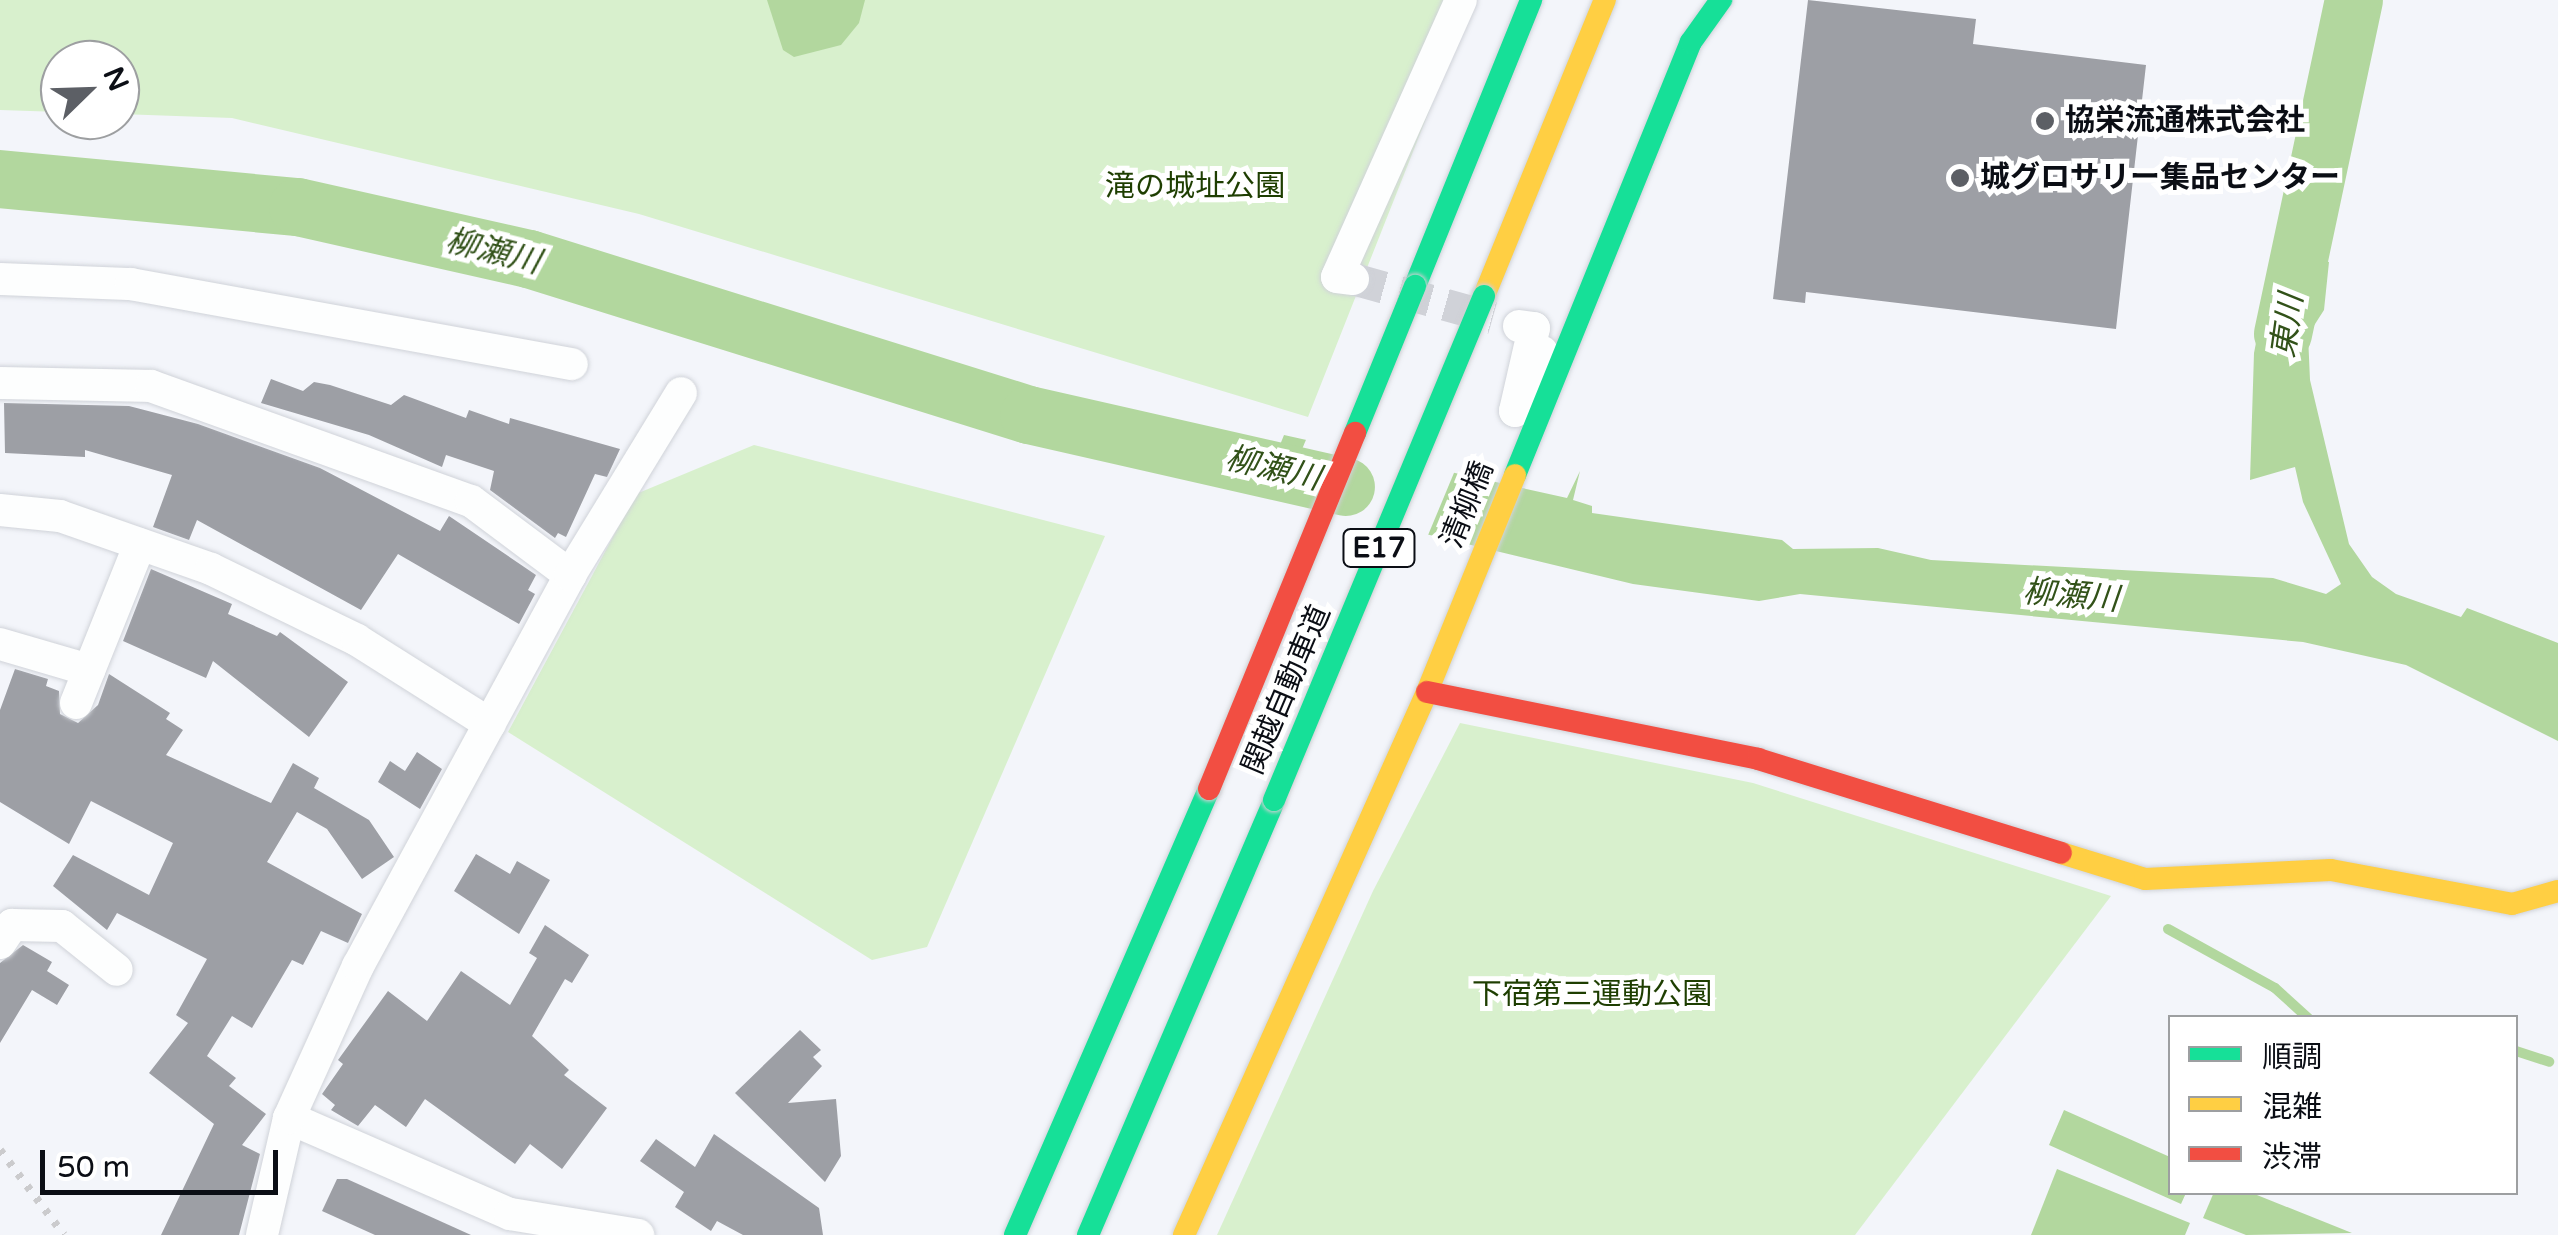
<!DOCTYPE html>
<meta charset="utf-8">
<style>
body{margin:0}
#map{position:relative;width:2558px;height:1235px;overflow:hidden;background:#f3f5fa;font-family:"Varela Round","Noto Sans JP",sans-serif}
div>[style]{position:absolute}
.green>*{inset:0;background:#d8f0cd}
.water>*{inset:0;background:#b2d79e}
.pier>*{inset:0;background:#f3f5fa}
.stream>*{height:10px;margin:-5px;padding:0 5px;transform-origin:5px;border-radius:5px;background:#b2d79e}
.river>*{height:58px;margin:-29px;padding:0 29px;transform-origin:29px;border-radius:29px;background:#b2d79e}
.building>*{inset:0;background:#9d9fa5}
.street-tunnel>*{height:32px;margin-top:-16px;transform-origin:0;background:repeating-linear-gradient(90deg,#d0d2d8 0 32px,transparent 0 48px)}
.roads{filter:drop-shadow(0 0 2px #d0d3d9) drop-shadow(0 0 2px #d0d3d9)}
.street>*{height:32px;margin:-16px;padding:0 16px;transform-origin:16px;border-radius:16px;background:#fdfefe}
.fast>*{height:22px;margin:-11px;padding:0 11px;transform-origin:11px;border-radius:11px;background:#16e098}
.slow>*{height:22px;margin:-11px;padding:0 11px;transform-origin:11px;border-radius:11px;background:#ffcf43}
.jam>*{height:22px;margin:-11px;padding:0 11px;transform-origin:11px;border-radius:11px;background:#f24e42}
.rail>*{height:8px;margin-top:-4px;transform-origin:0;background:repeating-linear-gradient(90deg,#cbcbcd 0 5px,transparent 0 15px)}
.bridges{filter:drop-shadow(0 0 2px #cfd0d3) drop-shadow(0 0 2px #cfd0d3)}
.fast-bridge>*{height:22px;margin:-11px;padding:0 11px;transform-origin:11px;border-radius:11px;background:#16e098}
.jam-bridge>*{height:22px;margin:-11px;padding:0 11px;transform-origin:11px;border-radius:11px;background:#f24e42}
.dots>*{width:28px;height:28px;translate:-50% -50%;box-sizing:border-box;border:5px solid #fff;border-radius:50%}
span{translate:-50% -50%;white-space:nowrap;text-align:center;line-height:1.15;-webkit-text-stroke:10px #fff;paint-order:stroke}
.shield-label span{padding:2px 8px;background:#fff;border:2px solid;border-radius:8px;-webkit-text-stroke-width:0}
.shield-label{font-size:28px;color:#0b0e15;font-weight:700}
.poi-label{font-size:30px;color:#0b0e15;font-weight:700}
.left{translate:0 -50%;text-align:left}
.park-label{font-size:30px;color:#1e3e01}
.street-label{font-size:30px;color:#0b0e15}
.water-label{font-size:32px;color:#325219;font-style:italic}
.legend{position:absolute;left:2168px;top:1015px;width:350px;height:180px;box-sizing:border-box;background:#fff;border:2px solid #9d9fa1;margin:0;padding:12px 18px;list-style:none;font-size:30px;color:#0b0e15}
.legend li{display:flex;align-items:center;gap:20px;height:50px}
.legend b{width:50px;border:2px solid #9d9fa1}
.north{position:absolute;left:40px;top:40px;width:100px;height:100px;box-sizing:border-box;background:#fff;border:2px solid #9d9fa1;border-radius:50%;rotate:67deg;font-size:28px;font-weight:700;line-height:40px;text-align:center;color:#0b0e15}
.north::after{content:'';display:block;margin:auto;width:35px;height:45px;background:#5c5f65;clip-path:polygon(50% 0,100% 100%,50% 72%,0 100%)}
.scale{position:absolute;left:40px;top:1150px;width:238px;height:45px;box-sizing:border-box;border:5px solid #0b0e15;border-top:0;padding-left:12px;font-size:30px;line-height:35px;white-space:nowrap;color:#0b0e15;-webkit-text-stroke:8px #fff;paint-order:stroke}
</style>
<div id="map">
<div class="green">
<div style="clip-path:polygon(0 0,1473px 0,1308px 417px,639px 214px,232px 118px,120px 114px,120px 60px,60px 60px,60px 112px,0 110px)"></div>
<div style="clip-path:polygon(754px 445px,1105px 536px,927px 947px,872px 960px,508px 732px,636px 494px)"></div>
<div style="clip-path:polygon(1460px 723px,1753px 783px,2111px 896px,1855px 1235px,1217px 1235px,1373px 891px)"></div>
</div>
<div class="water">
<div style="clip-path:polygon(767px 0,865px 0,859px 23px,841px 45px,794px 57px,783px 50px)"></div>
<div style="clip-path:polygon(2274px 252px,2329px 262px,2324px 310px,2308px 335px,2310px 380px,2349px 544px,2372px 577px,2396px 594px,2461px 617px,2467px 608px,2558px 643px,2558px 741px,2406px 665px,2303px 642px,1800px 594px,1759px 601px,1633px 584px,1260px 494px,1284px 435px,1567px 498px,1580px 471px,1573px 500px,1592px 506px,1592px 513px,1782px 540px,1793px 549px,1878px 548px,1931px 560px,2273px 578px,2326px 594px,2341px 584px,2303px 502px,2295px 467px,2250px 480px,2254px 353px)"></div>
<div style="clip-path:polygon(2064px 1110px,2170px 1157px,2170px 1192px,2186px 1193px,2181px 1204px,2049px 1145px)"></div>
<div style="clip-path:polygon(2057px 1169px,2190px 1223px,2185px 1235px,2031px 1235px)"></div>
<div style="clip-path:polygon(2214px 1192px,2252px 1193px,2352px 1233px,2246px 1235px,2203px 1218px)"></div>
</div>
<div class="pier">
<div style="clip-path:polygon(1308px 435px,1456px 468px,1426px 540px,1279px 504px)"></div>
</div>
<div class="stream">
<div style="left:2168px;top:929px;width:122px;rotate:28.9deg"></div>
<div style="left:2275px;top:988px;width:45px;rotate:42.3deg"></div>
<div style="left:2516px;top:1051px;width:35px;rotate:18deg"></div>
</div>
<div class="river">
<div style="left:0;top:179px;width:299px;rotate:5.4deg"></div>
<div style="left:298px;top:207px;width:237px;rotate:12.7deg"></div>
<div style="left:529px;top:259px;width:524px;rotate:17.33deg"></div>
<div style="left:1029px;top:415px;width:325px;rotate:12.8deg"></div>
<div style="left:2283px;top:334px;width:341px;rotate:-78deg"></div>
</div>
<div class="building">
<div style="clip-path:polygon(1808px 0,1976px 19px,1973px 44px,2146px 65px,2116px 329px,1806px 292px,1805px 303px,1773px 299px)"></div>
<div style="clip-path:polygon(271px 379px,303px 391px,314px 382px,330px 385px,391px 405px,404px 395px,466px 418px,469px 410px,509px 424px,510px 418px,620px 449px,607px 477px,595px 474px,566px 537px,558px 533px,555px 538px,490px 490px,494px 471px,446px 455px,442px 467px,369px 435px,261px 403px)"></div>
<div style="clip-path:polygon(4px 403px,129px 406px,198px 424px,320px 468px,440px 531px,449px 516px,536px 575px,528px 590px,535px 594px,519px 624px,398px 554px,361px 610px,197px 520px,189px 540px,153px 527px,172px 475px,85px 450px,85px 457px,5px 453px)"></div>
<div style="clip-path:polygon(151px 569px,232px 604px,228px 614px,277px 636px,280px 632px,348px 682px,309px 737px,213px 661px,206px 678px,123px 641px)"></div>
<div style="clip-path:polygon(15px 669px,48px 679px,46px 686px,59px 691px,60px 714px,78px 723px,98px 705px,109px 674px,170px 713px,166px 719px,183px 730px,166px 755px,271px 803px,293px 763px,319px 778px,314px 788px,369px 820px,394px 857px,362px 879px,327px 829px,297px 812px,267px 862px,362px 914px,348px 943px,321px 931px,303px 965px,292px 960px,252px 1028px,232px 1016px,207px 1056px,236px 1078px,229px 1086px,266px 1114px,242px 1145px,260px 1154px,239px 1235px,161px 1235px,214px 1124px,149px 1073px,188px 1023px,176px 1015px,207px 959px,117px 913px,107px 930px,53px 886px,73px 855px,149px 895px,173px 843px,91px 801px,69px 844px,0 802px,0 710px)"></div>
<div style="clip-path:polygon(417px 752px,442px 769px,420px 809px,378px 782px,390px 761px,405px 771px)"></div>
<div style="clip-path:polygon(476px 854px,510px 874px,517px 861px,550px 880px,519px 934px,454px 891px)"></div>
<div style="clip-path:polygon(545px 925px,589px 955px,572px 983px,565px 979px,532px 1036px,569px 1070px,564px 1075px,607px 1108px,562px 1169px,530px 1144px,515px 1164px,425px 1099px,406px 1127px,375px 1105px,358px 1126px,331px 1110px,335px 1105px,322px 1094px,343px 1064px,338px 1060px,388px 991px,427px 1021px,461px 971px,510px 1005px,537px 958px,529px 953px)"></div>
<div style="clip-path:polygon(23px 945px,52px 962px,47px 971px,69px 985px,57px 1005px,32px 990px,0 1043px,0 963px)"></div>
<div style="clip-path:polygon(800px 1030px,821px 1050px,813px 1057px,822px 1066px,788px 1103px,836px 1099px,841px 1156px,825px 1182px,735px 1093px)"></div>
<div style="clip-path:polygon(714px 1134px,819px 1208px,823px 1235px,743px 1235px,717px 1221px,711px 1231px,675px 1207px,684px 1192px,640px 1161px,656px 1139px,695px 1167px)"></div>
<div style="clip-path:polygon(337px 1179px,347px 1179px,471px 1235px,375px 1235px,322px 1211px)"></div>
</div>
<div class="street-tunnel">
<div style="left:1353px;top:279px;width:145px;rotate:15.6deg"></div>
</div>
<div class="roads">
<div class="street">
<div style="left:0;top:279px;width:131px;rotate:2.2deg"></div>
<div style="left:131px;top:284px;width:448px;rotate:10.3deg"></div>
<div style="left:1353px;top:279px;width:16px;rotate:-173deg"></div>
<div style="left:1337px;top:277px;width:303px;rotate:-65.9deg"></div>
<div style="left:1519px;top:326px;width:15px;rotate:8deg"></div>
<div style="left:1534px;top:328px;width:85px;rotate:102.9deg"></div>
<div style="left:1515px;top:411px;width:65px;rotate:-65.4deg"></div>
<div style="left:0;top:383px;width:151px;rotate:1.1deg"></div>
<div style="left:151px;top:386px;width:340px;rotate:19.8deg"></div>
<div style="left:471px;top:501px;width:124px;rotate:36.8deg"></div>
<div style="left:0;top:510px;width:60px;rotate:5.7deg"></div>
<div style="left:60px;top:516px;width:160px;rotate:19.3deg"></div>
<div style="left:211px;top:569px;width:162px;rotate:25.9deg"></div>
<div style="left:357px;top:640px;width:157px;rotate:32.3deg"></div>
<div style="left:0;top:644px;width:93px;rotate:16.3deg"></div>
<div style="left:76px;top:703px;width:171px;rotate:-68.1deg"></div>
<div style="left:0;top:943px;width:22px;rotate:-56deg"></div>
<div style="left:12px;top:925px;width:50px;rotate:1.1deg"></div>
<div style="left:62px;top:926px;width:70px;rotate:38.7deg"></div>
<div style="left:289px;top:1118px;width:241px;rotate:23.5deg"></div>
<div style="left:510px;top:1214px;width:130px;rotate:9.3deg"></div>
<div style="left:262px;top:1235px;width:120px;rotate:-77deg"></div>
<div style="left:289px;top:1118px;width:167px;rotate:-65.6deg"></div>
<div style="left:358px;top:966px;width:445px;rotate:-61.5deg"></div>
<div style="left:570px;top:575px;width:213px;rotate:-58.6deg"></div>
</div>
<div class="fast">
<div style="left:1415px;top:286px;width:309px;rotate:-67.9deg"></div>
<div style="left:1515px;top:475px;width:467px;rotate:-67.9deg"></div>
<div style="left:1691px;top:42px;width:52px;rotate:-54.5deg"></div>
<div style="left:1015px;top:1235px;width:486px;rotate:-66.5deg"></div>
<div style="left:1088px;top:1235px;width:473px;rotate:-66.8deg"></div>
</div>
<div class="slow">
<div style="left:1484px;top:296px;width:320px;rotate:-67.8deg"></div>
<div style="left:2061px;top:853px;width:88px;rotate:17.2deg"></div>
<div style="left:2145px;top:879px;width:186px;rotate:-2.8deg"></div>
<div style="left:2331px;top:870px;width:184px;rotate:10.6deg"></div>
<div style="left:2512px;top:904px;width:48px;rotate:-15.8deg"></div>
<div style="left:1184px;top:1235px;width:595px;rotate:-65.89deg"></div>
<div style="left:1427px;top:692px;width:234px;rotate:-67.9deg"></div>
</div>
<div class="jam">
<div style="left:1427px;top:692px;width:338px;rotate:11.4deg"></div>
<div style="left:1758px;top:759px;width:317px;rotate:17.2deg"></div>
</div>
</div>
<div class="rail">
<div style="left:0;top:1150px;width:106px;rotate:53deg"></div>
</div>
<div class="bridges">
<div class="fast-bridge">
<div style="left:1355px;top:433px;width:159px;rotate:-67.8deg"></div>
<div style="left:1274px;top:800px;width:546px;rotate:-67.38deg"></div>
</div>
<div class="jam-bridge">
<div style="left:1209px;top:789px;width:385px;rotate:-67.7deg"></div>
</div>
</div>
<div class="dots">
<div style="left:2045px;top:121px;background:#5c5f65"></div>
<div style="left:1960px;top:178px;background:#5c5f65"></div>
</div>
<div class="shield-label">
<span style="left:1379px;top:548px">E17</span>
</div>
<div class="poi-label">
<span class="left" style="left:2065px;top:121px">協栄流通株式会社</span>
<span class="left" style="left:1980px;top:178px">城グロサリー集品センター</span>
</div>
<div class="park-label">
<span style="left:1195px;top:187px">滝の城址公園</span>
<span style="left:1592px;top:995px">下宿第三運動公園</span>
</div>
<div class="street-label">
<span style="left:1468px;top:505px;rotate:-68deg">清柳橋</span>
<span style="left:1287px;top:690px;rotate:-67deg">関越自動車道</span>
</div>
<div class="water-label">
<span style="left:493px;top:252px;rotate:14deg">柳瀬川</span>
<span style="left:2288px;top:326px;rotate:-82deg">東川</span>
<span style="left:1273px;top:469px;rotate:13deg">柳瀬川</span>
<span style="left:2071px;top:596px;rotate:5deg">柳瀬川</span>
</div>
<ul class="legend">
<li><b style="height:12px;background:#16e098"></b>順調</li>
<li><b style="height:12px;background:#ffcf43"></b>混雑</li>
<li><b style="height:12px;background:#f24e42"></b>渋滞</li>
</ul>
<div class="north">N</div>
<div class="scale">50 m</div>
</div>
